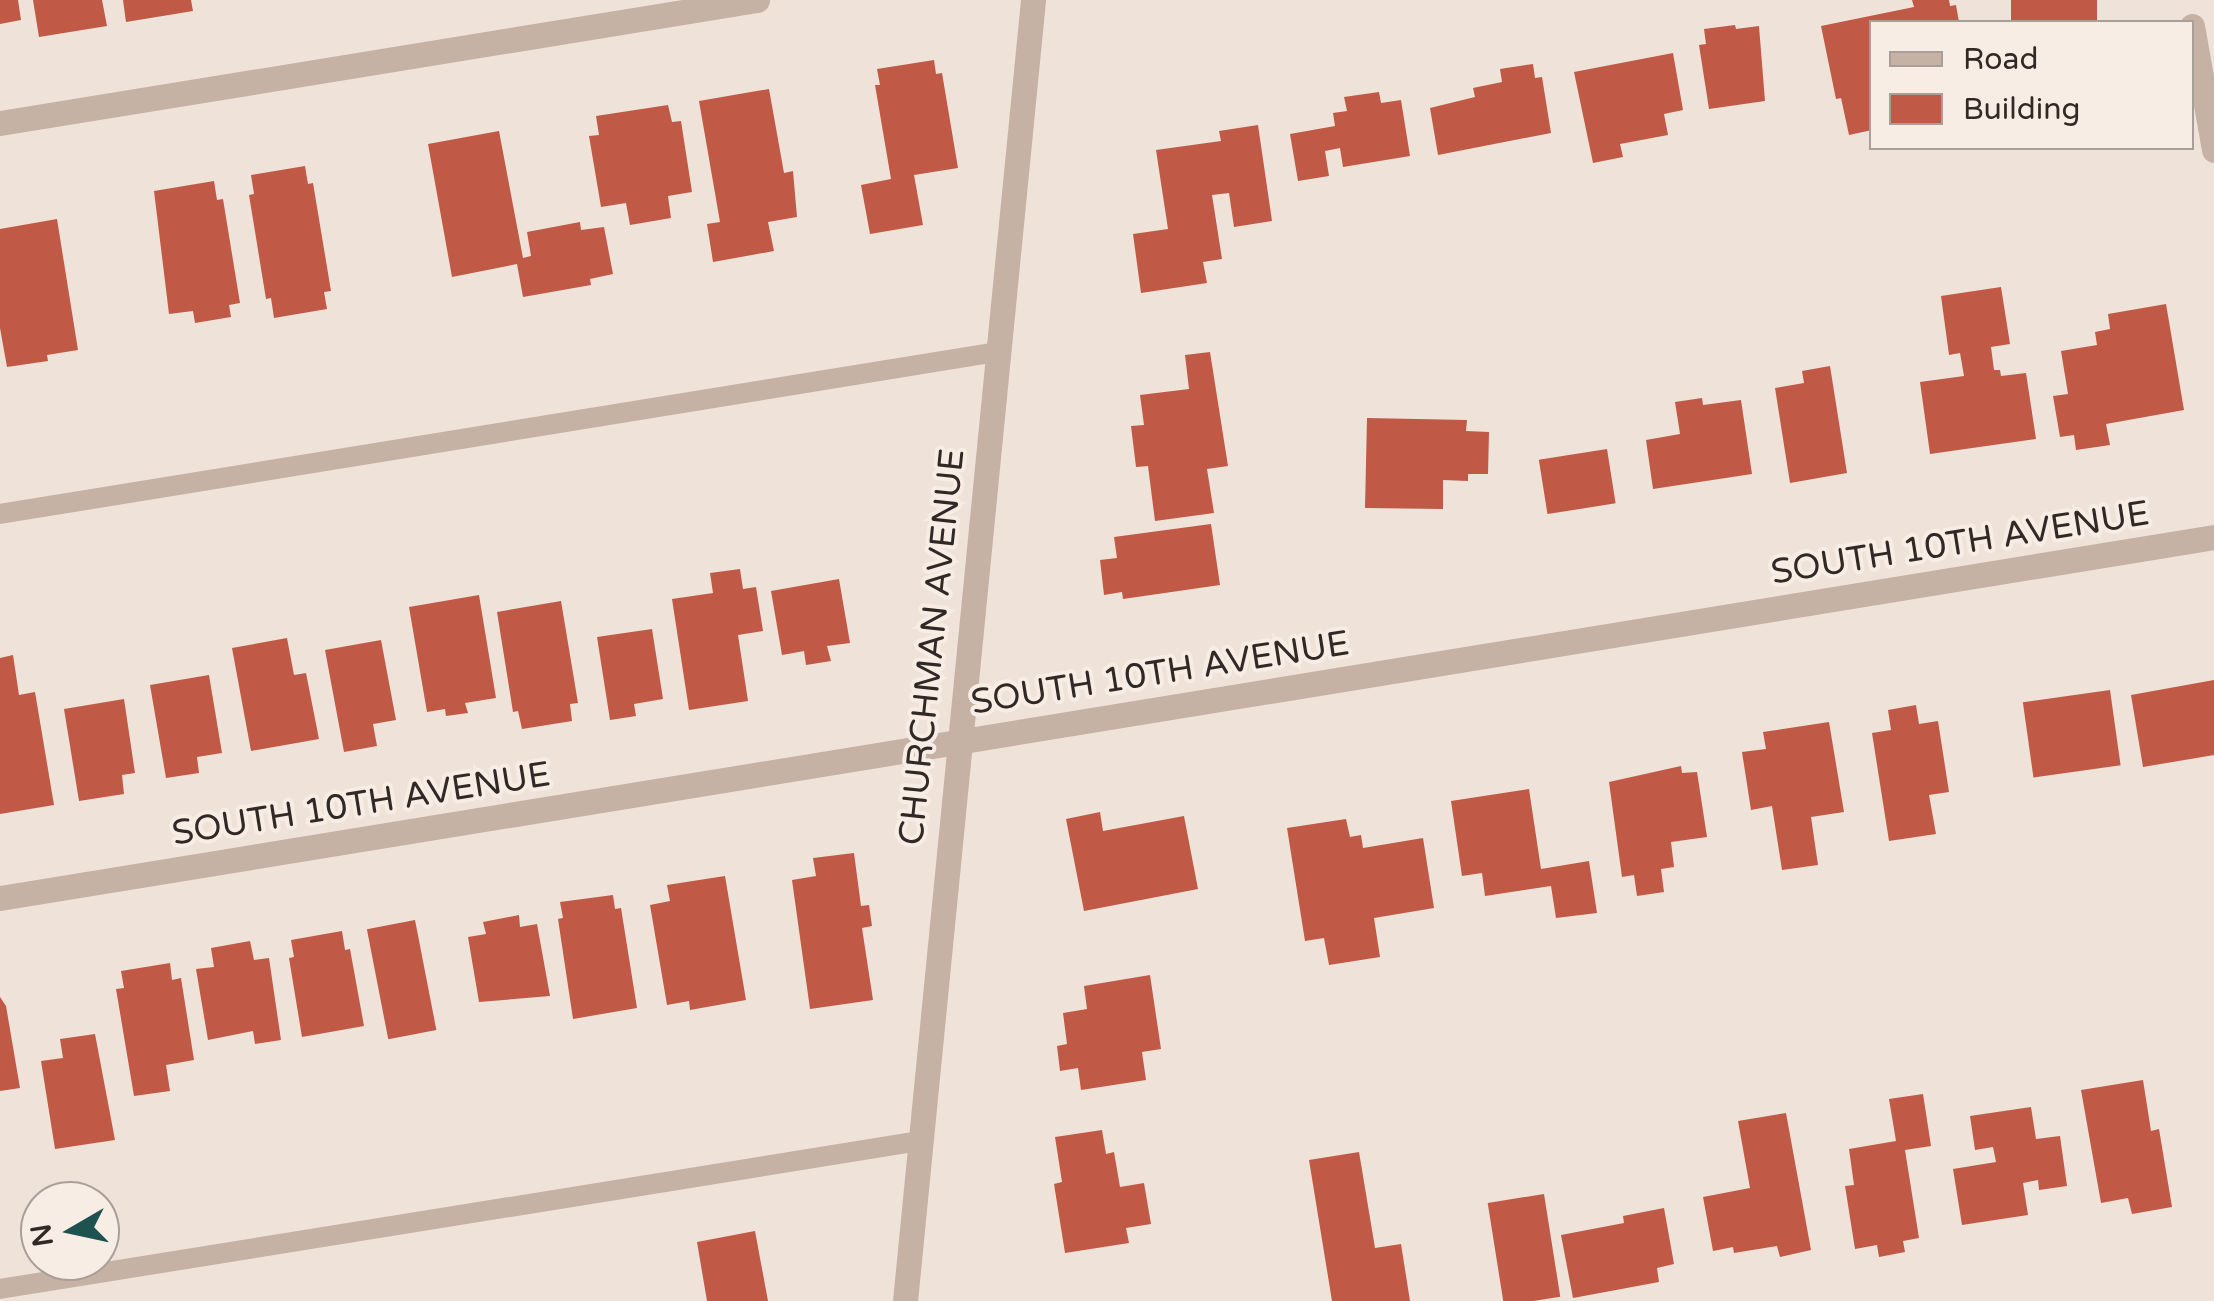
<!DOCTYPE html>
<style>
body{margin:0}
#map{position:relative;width:2214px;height:1301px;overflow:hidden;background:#efe2d8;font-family:"Varela Round",sans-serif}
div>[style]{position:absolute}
.building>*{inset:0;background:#c05945;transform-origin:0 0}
.service>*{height:20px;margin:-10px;padding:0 10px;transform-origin:10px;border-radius:10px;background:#c6b1a5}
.minor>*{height:25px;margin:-12.5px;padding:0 12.5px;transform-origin:12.5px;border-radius:12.5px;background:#c6b1a5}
.tertiary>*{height:25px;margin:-12.5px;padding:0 12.5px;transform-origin:12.5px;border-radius:12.5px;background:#c6b1a5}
span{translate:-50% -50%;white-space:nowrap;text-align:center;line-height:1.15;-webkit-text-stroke:8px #f8ede4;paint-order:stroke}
.street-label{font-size:35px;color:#322926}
.legend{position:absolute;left:1869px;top:20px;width:325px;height:130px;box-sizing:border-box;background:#f8ede4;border:2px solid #a99f98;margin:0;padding:12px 18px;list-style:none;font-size:30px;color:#322926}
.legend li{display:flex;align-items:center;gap:20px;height:50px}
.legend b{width:50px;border:2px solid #a99f98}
.north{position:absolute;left:20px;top:1181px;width:100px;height:100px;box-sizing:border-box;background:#f8ede4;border:2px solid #a99f98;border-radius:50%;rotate:261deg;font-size:28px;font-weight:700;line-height:40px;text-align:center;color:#322926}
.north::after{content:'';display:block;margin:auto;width:35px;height:45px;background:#1e5251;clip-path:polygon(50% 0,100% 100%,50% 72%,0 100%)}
</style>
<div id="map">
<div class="building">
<div style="clip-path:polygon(0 0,18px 0,21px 20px,0 24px)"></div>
<div style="clip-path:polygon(33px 0,102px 0,107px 26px,39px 37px)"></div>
<div style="clip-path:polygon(123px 0,191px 0,193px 11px,126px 22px)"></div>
<div style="clip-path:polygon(1912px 0,1949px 0,1950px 6px,1956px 5px,1959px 22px,1872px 22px,1872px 130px,1849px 135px,1841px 98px,1836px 99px,1821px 26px,1914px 7px)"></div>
<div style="left:2011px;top:0;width:86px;height:22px"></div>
<div style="clip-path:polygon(1735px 25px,1736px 29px,1759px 26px,1765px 101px,1709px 109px,1699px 45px,1706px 44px,1704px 29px)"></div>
<div style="clip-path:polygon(1673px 53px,1683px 110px,1664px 114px,1668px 135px,1620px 144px,1623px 157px,1593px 163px,1574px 72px)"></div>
<div style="clip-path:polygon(934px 60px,936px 74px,942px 73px,958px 168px,914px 175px,923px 225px,870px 234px,861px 185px,891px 179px,875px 85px,880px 85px,877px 69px)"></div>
<div style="clip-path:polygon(1533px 64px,1535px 78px,1542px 77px,1551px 133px,1438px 155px,1430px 108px,1475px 97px,1473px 88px,1502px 82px,1500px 69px)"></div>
<div style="clip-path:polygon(769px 89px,784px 173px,793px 171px,797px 217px,768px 222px,774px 251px,713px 262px,707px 224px,720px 222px,699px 101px)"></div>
<div style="clip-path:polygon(1379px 92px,1381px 103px,1401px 100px,1410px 156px,1343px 167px,1340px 148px,1325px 151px,1329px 176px,1298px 181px,1290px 134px,1335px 126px,1333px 113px,1347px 111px,1344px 97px)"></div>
<div style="clip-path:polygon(668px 105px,672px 122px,681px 121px,692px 192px,668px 196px,671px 218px,630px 225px,626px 203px,601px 207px,589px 136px,599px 135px,596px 116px)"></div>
<div style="clip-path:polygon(1258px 125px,1272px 221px,1234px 227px,1229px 193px,1212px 195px,1222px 259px,1203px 262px,1207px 283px,1141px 293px,1133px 234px,1168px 229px,1156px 150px,1221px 141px,1219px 131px)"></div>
<div style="clip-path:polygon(499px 131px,523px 258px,531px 256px,527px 232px,580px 222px,581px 230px,604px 227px,613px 274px,590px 279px,591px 285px,523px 297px,517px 264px,452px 277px,428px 144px)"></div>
<div style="clip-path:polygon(305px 166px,308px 184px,313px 183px,331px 291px,324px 292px,327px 309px,274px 318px,271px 298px,266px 299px,249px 195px,254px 194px,251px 175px)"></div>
<div style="clip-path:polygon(214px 181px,217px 200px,223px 199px,240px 303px,229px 305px,231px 317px,195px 323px,193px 311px,169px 314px,154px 191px)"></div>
<div style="clip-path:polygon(57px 219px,78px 350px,47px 355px,48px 361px,7px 367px,0 328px,0 229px)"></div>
<div style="clip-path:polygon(2001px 287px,2010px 344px,1991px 347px,1994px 370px,2000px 370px,2001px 376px,2026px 373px,2036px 439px,1930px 454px,1920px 382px,1964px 376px,1960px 353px,1949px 355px,1941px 296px)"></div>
<div style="clip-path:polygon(2166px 304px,2184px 410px,2106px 424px,2110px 445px,2076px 450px,2074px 435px,2060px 437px,2053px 396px,2068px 394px,2061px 351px,2097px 345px,2095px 332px,2110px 329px,2108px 314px)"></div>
<div style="clip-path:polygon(1210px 352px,1228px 466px,1207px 469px,1214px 513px,1155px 521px,1148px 466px,1136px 467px,1131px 426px,1144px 425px,1140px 395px,1189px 389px,1185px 355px)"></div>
<div style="clip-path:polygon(1830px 366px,1847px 473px,1790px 483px,1775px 388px,1804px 383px,1802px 371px)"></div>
<div style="clip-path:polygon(1702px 398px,1703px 405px,1741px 400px,1752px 474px,1653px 489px,1646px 440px,1680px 434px,1675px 402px)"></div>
<div style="clip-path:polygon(1367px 418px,1467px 420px,1466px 431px,1489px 432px,1488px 474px,1468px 474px,1468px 481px,1443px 480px,1443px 509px,1365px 508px)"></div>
<div style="left:1607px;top:449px;width:55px;height:69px;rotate:81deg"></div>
<div style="clip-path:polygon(1211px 524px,1220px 585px,1123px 599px,1122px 592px,1104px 595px,1100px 560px,1117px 558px,1114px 537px)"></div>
<div style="clip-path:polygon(740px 569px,743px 589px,756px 587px,763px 631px,738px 635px,748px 701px,689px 710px,672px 599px,713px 593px,710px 573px)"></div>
<div style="clip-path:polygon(839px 579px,850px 643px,827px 646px,831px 661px,806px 665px,804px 651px,782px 655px,771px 591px)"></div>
<div style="clip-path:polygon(479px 595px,496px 698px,465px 703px,468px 713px,446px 716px,445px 709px,427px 712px,409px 607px)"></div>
<div style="clip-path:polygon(561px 601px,578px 703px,570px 704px,572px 721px,522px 729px,518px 711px,513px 712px,497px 612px)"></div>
<div style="clip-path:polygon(652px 629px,663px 699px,634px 704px,636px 716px,610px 720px,597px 637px)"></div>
<div style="clip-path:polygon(287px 638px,294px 675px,306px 673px,319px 739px,251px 751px,232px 648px)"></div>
<div style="clip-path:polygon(381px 640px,396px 720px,373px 724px,377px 746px,344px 752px,325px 650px)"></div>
<div style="clip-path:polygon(13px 655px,19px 695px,35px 692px,54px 805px,0 814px,0 658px)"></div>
<div style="clip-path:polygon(209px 675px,222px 753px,197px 757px,199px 773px,166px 778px,150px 685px)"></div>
<div style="clip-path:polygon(2214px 680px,2214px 755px,2143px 767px,2131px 695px)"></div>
<div style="left:2110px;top:690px;width:76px;height:88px;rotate:82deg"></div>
<div style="clip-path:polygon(124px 699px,135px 773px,122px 775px,124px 794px,79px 801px,64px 709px)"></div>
<div style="clip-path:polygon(1916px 705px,1919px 724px,1938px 721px,1949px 792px,1929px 795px,1936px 834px,1889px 841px,1872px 733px,1891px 730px,1888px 710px)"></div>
<div style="clip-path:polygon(1829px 722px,1844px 812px,1811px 817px,1818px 865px,1782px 870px,1772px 806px,1751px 810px,1742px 752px,1766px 749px,1763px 732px)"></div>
<div style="clip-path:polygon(1681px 766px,1682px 773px,1697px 772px,1707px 837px,1671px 842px,1674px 867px,1661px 869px,1664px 892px,1637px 896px,1634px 875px,1622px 877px,1609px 782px)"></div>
<div style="clip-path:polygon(1529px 789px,1541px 869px,1589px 861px,1597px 913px,1556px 918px,1551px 886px,1485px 896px,1482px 873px,1462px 876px,1451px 801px)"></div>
<div style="clip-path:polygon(1100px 812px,1103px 831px,1184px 816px,1198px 889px,1084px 911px,1066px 819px)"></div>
<div style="clip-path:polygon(1346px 819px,1350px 837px,1361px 835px,1363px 848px,1423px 838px,1434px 908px,1374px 918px,1380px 957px,1329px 965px,1324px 938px,1305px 941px,1287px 828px)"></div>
<div style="clip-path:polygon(854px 853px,861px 906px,869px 905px,872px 926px,862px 928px,873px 1000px,810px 1009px,792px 880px,816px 876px,813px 858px)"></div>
<div style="clip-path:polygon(725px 876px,746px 1000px,690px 1010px,689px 1001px,667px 1005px,650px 905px,670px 901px,667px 885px)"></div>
<div style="clip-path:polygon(613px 895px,615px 909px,621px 908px,637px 1008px,573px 1019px,558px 919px,563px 918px,560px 902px)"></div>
<div style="clip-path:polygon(519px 915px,520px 927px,537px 924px,550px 996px,479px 1002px,468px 937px,486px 934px,483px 922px)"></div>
<div style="left:415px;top:920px;width:112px;height:49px;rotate:79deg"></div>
<div style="clip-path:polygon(342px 931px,345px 950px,350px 949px,364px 1026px,302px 1037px,289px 958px,294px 957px,291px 940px)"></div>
<div style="clip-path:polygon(250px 941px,254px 960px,269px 958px,281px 1040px,255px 1044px,253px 1031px,208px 1040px,196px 969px,214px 967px,211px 948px)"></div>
<div style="clip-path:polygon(170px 963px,172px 980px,181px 978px,194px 1060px,166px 1065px,170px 1091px,134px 1096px,116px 989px,124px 988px,121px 971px)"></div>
<div style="clip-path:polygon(1150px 975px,1161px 1049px,1142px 1052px,1146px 1080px,1081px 1090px,1078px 1068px,1060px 1071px,1057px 1046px,1067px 1044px,1063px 1013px,1087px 1009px,1084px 986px)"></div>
<div style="clip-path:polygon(0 997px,6px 1006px,20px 1088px,0 1091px)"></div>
<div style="clip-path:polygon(95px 1034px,115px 1140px,55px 1149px,41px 1061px,63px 1058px,60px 1039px)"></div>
<div style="clip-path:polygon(2143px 1080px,2151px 1131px,2159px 1129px,2172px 1207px,2132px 1214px,2128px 1198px,2101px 1203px,2081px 1090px)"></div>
<div style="clip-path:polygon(1923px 1094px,1931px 1146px,1905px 1150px,1919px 1238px,1903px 1241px,1905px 1252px,1879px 1257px,1877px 1245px,1855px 1249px,1845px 1186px,1854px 1185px,1849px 1149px,1896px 1141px,1889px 1099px)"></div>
<div style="clip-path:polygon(2031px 1107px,2036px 1139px,2060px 1136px,2067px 1186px,2039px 1190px,2038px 1180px,2023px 1183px,2028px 1215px,1962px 1225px,1953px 1169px,1996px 1162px,1993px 1147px,1975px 1150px,1970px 1116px)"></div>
<div style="clip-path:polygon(1786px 1113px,1811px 1250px,1780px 1257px,1777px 1246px,1734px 1253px,1733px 1247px,1713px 1251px,1703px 1197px,1750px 1188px,1738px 1121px)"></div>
<div style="clip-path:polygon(1102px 1130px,1106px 1154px,1114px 1152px,1120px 1187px,1144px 1183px,1151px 1224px,1126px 1228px,1129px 1243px,1065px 1253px,1054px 1184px,1062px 1182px,1055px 1137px)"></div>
<div style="clip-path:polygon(1359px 1152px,1375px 1248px,1401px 1244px,1410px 1301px,1332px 1301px,1309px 1160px)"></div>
<div style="left:1544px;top:1194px;width:104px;height:57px;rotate:81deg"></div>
<div style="clip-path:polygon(1664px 1208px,1674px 1264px,1657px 1268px,1659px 1282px,1573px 1298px,1561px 1235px,1624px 1223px,1623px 1216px)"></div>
<div style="clip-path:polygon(755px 1231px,768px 1301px,707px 1301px,697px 1242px)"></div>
</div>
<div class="service">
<div style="left:0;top:514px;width:1010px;rotate:-9.23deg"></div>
<div style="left:0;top:1289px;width:932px;rotate:-9.14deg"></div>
</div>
<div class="minor">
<div style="left:2192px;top:26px;width:126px;rotate:79.9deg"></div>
<div style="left:0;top:898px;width:2243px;rotate:-9.26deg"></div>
</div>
<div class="tertiary">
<div style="left:0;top:123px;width:767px;rotate:-9.23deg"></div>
<div style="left:905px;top:1301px;width:1307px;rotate:-84.38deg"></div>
</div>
<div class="street-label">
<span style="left:1960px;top:543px;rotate:-9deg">SOUTH 10TH AVENUE</span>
<span style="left:932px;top:647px;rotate:-84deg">CHURCHMAN AVENUE</span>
<span style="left:1160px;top:673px;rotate:-9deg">SOUTH 10TH AVENUE</span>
<span style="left:361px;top:804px;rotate:-9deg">SOUTH 10TH AVENUE</span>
</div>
<ul class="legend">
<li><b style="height:12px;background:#c6b1a5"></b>Road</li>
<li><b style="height:28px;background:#c05945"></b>Building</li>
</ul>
<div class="north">N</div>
</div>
